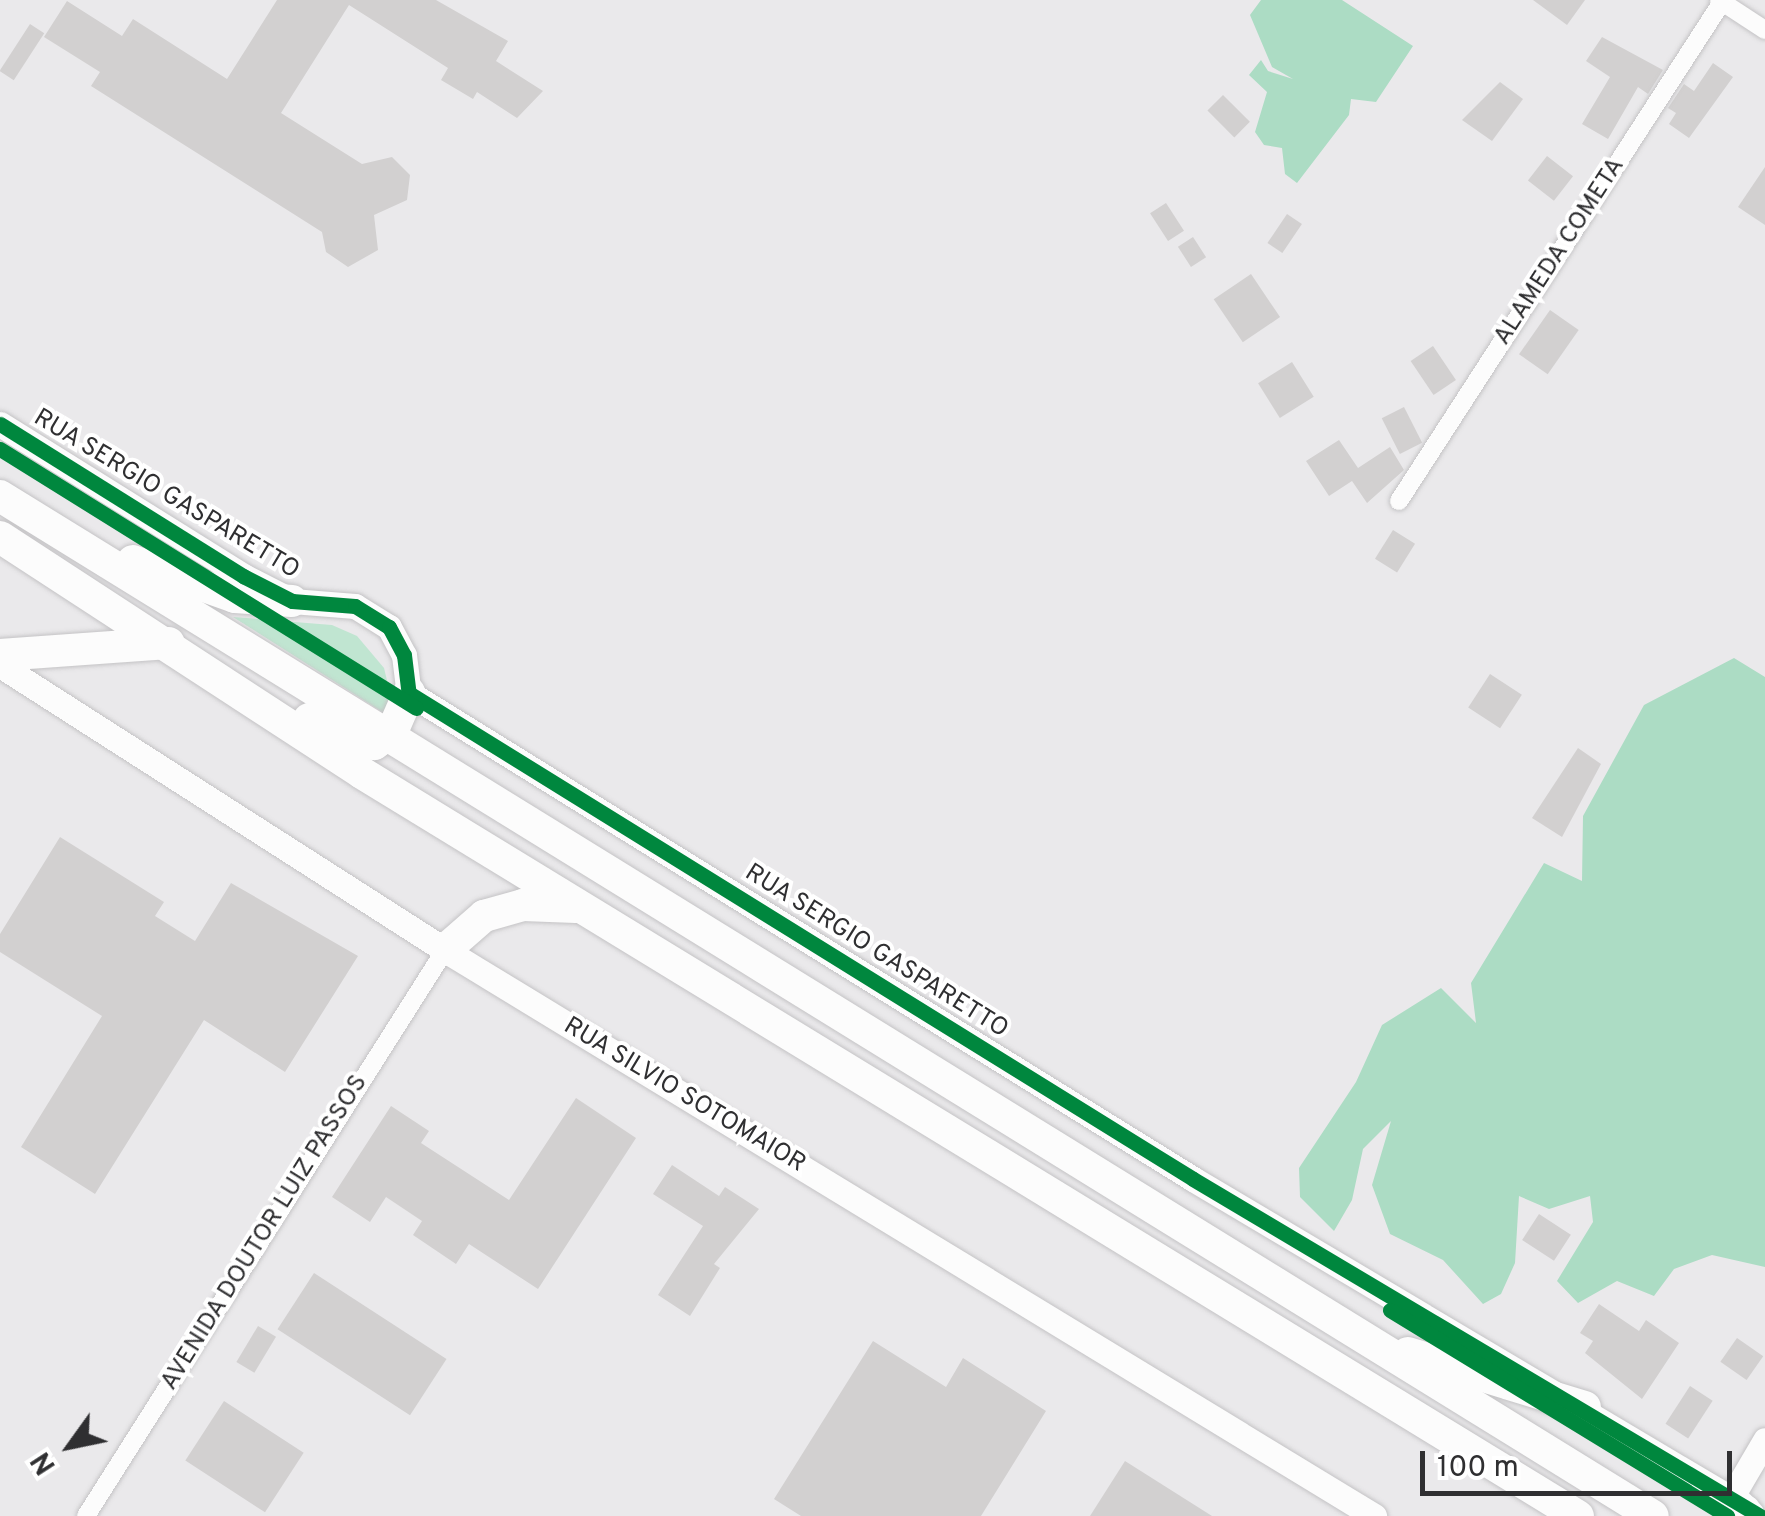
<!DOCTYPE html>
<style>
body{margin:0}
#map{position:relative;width:1765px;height:1516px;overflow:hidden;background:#eae9eb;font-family:Overpass,sans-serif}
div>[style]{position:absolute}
.green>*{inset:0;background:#c0e5d1}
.forest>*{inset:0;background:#acdcc4}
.building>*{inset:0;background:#d2d0d0;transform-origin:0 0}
.roads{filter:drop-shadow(0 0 2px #c4c3c5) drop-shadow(0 0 2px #c4c3c5)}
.street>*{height:18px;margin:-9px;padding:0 9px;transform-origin:9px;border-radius:9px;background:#fcfcfc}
.secondary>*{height:25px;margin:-12.5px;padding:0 12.5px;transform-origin:12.5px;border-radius:12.5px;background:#fcfcfc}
.highway>*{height:32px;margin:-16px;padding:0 16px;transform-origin:16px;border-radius:16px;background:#fcfcfc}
.cycleway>*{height:15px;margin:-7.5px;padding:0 7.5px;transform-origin:7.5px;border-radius:7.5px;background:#00873e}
span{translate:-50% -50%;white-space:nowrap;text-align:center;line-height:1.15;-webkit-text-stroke:8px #fff;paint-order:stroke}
.street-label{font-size:25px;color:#2f2f31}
.north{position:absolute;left:20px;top:1396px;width:100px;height:100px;-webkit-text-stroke:8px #fff;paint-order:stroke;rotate:237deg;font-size:28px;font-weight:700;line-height:40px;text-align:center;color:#2f2f31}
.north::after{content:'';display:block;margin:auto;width:35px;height:45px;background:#2f2f31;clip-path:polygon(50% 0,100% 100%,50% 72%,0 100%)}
.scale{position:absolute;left:1420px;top:1451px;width:312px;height:45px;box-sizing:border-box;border:5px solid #2f2f31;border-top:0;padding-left:12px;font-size:30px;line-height:35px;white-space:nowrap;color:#2f2f31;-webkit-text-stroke:8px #fff;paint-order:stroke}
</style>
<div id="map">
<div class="green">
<div style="clip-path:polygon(233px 617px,332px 625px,357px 636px,384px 668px,391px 697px,384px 713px)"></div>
</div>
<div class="forest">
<div style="clip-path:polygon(1261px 0,1342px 0,1413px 46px,1376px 102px,1351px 99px,1349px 115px,1297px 183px,1285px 174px,1282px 148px,1264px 145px,1255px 132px,1267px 92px,1249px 75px,1261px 60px,1268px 71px,1293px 79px,1272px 67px,1250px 15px)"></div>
<div style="clip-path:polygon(1734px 658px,1765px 677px,1765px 1267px,1712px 1255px,1674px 1269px,1654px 1296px,1617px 1281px,1578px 1303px,1557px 1281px,1593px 1222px,1590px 1196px,1549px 1209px,1519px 1196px,1515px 1263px,1501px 1294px,1483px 1304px,1443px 1260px,1390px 1234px,1372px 1185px,1391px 1121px,1363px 1149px,1352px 1200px,1334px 1231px,1300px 1197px,1299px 1168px,1356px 1082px,1382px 1025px,1441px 988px,1476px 1023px,1471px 983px,1544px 863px,1582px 881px,1583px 816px,1644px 705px)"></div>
</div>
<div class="building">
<div style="clip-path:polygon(277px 0,436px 0,508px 41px,496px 61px,543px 91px,517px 118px,477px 92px,473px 99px,441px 80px,448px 68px,349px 5px,281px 113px,362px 164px,392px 157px,410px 175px,407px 200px,374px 215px,378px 250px,348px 267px,326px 252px,322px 232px,91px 86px,100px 72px,44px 37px,67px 1px,122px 36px,133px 19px,227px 79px)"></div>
<div style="clip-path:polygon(1533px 0,1585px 0,1567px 25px)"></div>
<div style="left:30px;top:24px;width:17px;height:56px;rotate:33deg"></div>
<div style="clip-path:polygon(1602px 37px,1663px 70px,1648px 94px,1638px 87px,1608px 139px,1582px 124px,1610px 77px,1586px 61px)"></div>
<div style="clip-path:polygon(1713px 63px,1733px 77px,1689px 138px,1669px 124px,1676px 113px,1668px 108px,1684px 84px,1694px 91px)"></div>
<div style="clip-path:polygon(1500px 82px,1523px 99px,1492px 141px,1462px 120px)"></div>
<div style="left:1223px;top:95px;width:38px;height:22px;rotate:45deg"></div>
<div style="left:1547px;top:156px;width:33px;height:31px;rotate:38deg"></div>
<div style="clip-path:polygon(1765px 167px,1765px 225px,1738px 207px)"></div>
<div style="left:1166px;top:203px;width:33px;height:19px;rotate:57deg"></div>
<div style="left:1287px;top:214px;width:18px;height:35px;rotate:34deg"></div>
<div style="left:1193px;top:237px;width:24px;height:18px;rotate:57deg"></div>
<div style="left:1251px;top:274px;width:52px;height:45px;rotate:56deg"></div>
<div style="left:1550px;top:310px;width:35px;height:54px;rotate:35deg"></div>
<div style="left:1433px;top:346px;width:41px;height:27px;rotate:56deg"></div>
<div style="left:1292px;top:362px;width:41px;height:40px;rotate:58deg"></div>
<div style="left:1404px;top:407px;width:40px;height:25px;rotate:63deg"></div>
<div style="clip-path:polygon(1339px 440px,1358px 468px,1390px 447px,1404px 470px,1367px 503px,1352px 481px,1329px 496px,1306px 461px)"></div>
<div style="left:1393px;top:530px;width:26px;height:34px;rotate:32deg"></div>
<div style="left:1490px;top:674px;width:38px;height:40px;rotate:33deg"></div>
<div style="clip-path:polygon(1578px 748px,1601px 764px,1562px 837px,1532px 818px)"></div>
<div style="clip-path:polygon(60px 837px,164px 902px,155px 916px,195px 941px,231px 883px,358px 956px,285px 1072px,204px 1020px,95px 1194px,21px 1147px,102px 1016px,0 952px,0 934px)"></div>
<div style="clip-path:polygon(576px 1098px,636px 1138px,538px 1289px,469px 1244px,456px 1264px,413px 1235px,422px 1221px,386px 1197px,370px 1222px,332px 1197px,391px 1106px,429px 1131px,421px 1143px,509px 1200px)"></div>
<div style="clip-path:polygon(672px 1165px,719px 1196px,725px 1187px,759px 1209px,714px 1264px,720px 1268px,690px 1316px,658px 1295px,703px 1226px,653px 1194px)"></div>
<div style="left:1539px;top:1214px;width:38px;height:31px;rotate:33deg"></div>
<div style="left:314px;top:1273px;width:158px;height:67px;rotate:33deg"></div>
<div style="clip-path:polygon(1599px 1304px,1639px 1331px,1646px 1320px,1679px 1343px,1642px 1399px,1585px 1353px,1593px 1341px,1580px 1333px)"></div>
<div style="left:258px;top:1326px;width:21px;height:42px;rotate:31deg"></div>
<div style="left:1737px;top:1338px;width:32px;height:29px;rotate:35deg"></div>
<div style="clip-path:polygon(873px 1341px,946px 1387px,963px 1358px,1046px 1411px,981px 1516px,801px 1516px,774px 1499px)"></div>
<div style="left:1690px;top:1386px;width:27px;height:45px;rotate:33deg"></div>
<div style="left:224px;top:1401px;width:95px;height:71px;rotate:33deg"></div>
<div style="clip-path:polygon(1125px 1461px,1212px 1516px,1090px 1516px)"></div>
</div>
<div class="roads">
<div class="street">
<div style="left:1719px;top:0;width:55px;rotate:33.1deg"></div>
<div style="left:1399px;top:501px;width:594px;rotate:-57.09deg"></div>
<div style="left:86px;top:1516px;width:670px;rotate:-57.61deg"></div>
</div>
<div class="secondary">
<div style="left:0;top:424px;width:287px;rotate:32deg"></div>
<div style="left:243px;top:576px;width:55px;rotate:27deg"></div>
<div style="left:292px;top:601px;width:63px;rotate:4.5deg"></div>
<div style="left:355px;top:606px;width:40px;rotate:32deg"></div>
<div style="left:389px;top:627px;width:32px;rotate:62deg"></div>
<div style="left:404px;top:655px;width:38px;rotate:83deg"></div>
<div style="left:409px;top:693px;width:922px;rotate:31.79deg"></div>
<div style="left:1193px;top:1179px;width:644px;rotate:30.7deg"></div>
<div style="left:0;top:665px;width:528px;rotate:32.64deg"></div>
<div style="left:445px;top:950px;width:1088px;rotate:31.35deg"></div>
<div style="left:1731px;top:1498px;width:67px;rotate:-59.6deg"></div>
</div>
<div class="highway">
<div style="left:0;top:496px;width:1942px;rotate:31.68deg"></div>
<div style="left:0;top:537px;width:432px;rotate:33.1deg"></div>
<div style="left:362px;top:773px;width:1425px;rotate:31.43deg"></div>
<div style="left:133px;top:561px;width:108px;rotate:19.4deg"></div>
<div style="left:235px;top:597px;width:57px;rotate:4deg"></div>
<div style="left:0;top:655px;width:169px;rotate:-4.1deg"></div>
<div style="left:309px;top:719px;width:70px;rotate:21deg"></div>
<div style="left:374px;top:744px;width:22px;rotate:-34deg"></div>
<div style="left:392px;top:732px;width:43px;rotate:-66.4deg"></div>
<div style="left:445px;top:950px;width:52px;rotate:-41.1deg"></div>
<div style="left:484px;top:916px;width:41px;rotate:-15.8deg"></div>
<div style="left:523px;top:905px;width:53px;rotate:2.2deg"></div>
<div style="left:1408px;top:1353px;width:185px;rotate:17deg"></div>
<div style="left:1731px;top:1498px;width:25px;rotate:45deg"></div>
</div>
</div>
<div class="cycleway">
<div style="left:0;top:424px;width:287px;rotate:32deg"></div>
<div style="left:243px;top:576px;width:55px;rotate:27deg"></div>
<div style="left:292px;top:601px;width:63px;rotate:4.5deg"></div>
<div style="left:355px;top:606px;width:40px;rotate:32deg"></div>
<div style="left:389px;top:627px;width:32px;rotate:62deg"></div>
<div style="left:404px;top:655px;width:38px;rotate:83deg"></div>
<div style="left:409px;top:693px;width:922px;rotate:31.79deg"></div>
<div style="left:1193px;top:1179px;width:660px;rotate:30.73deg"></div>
<div style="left:0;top:449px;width:490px;rotate:31.9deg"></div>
<div style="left:1390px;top:1310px;width:395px;rotate:31.4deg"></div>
</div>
<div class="street-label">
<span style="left:1560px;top:252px;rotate:-57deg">ALAMEDA COMETA</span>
<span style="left:166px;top:495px;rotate:31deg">RUA SERGIO GASPARETTO</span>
<span style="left:876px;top:952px;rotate:32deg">RUA SERGIO GASPARETTO</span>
<span style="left:684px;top:1096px;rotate:31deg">RUA SILVIO SOTOMAIOR</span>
<span style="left:265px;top:1233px;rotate:-58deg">AVENIDA DOUTOR LUIZ PASSOS</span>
</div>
<div class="north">N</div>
<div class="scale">100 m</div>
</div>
